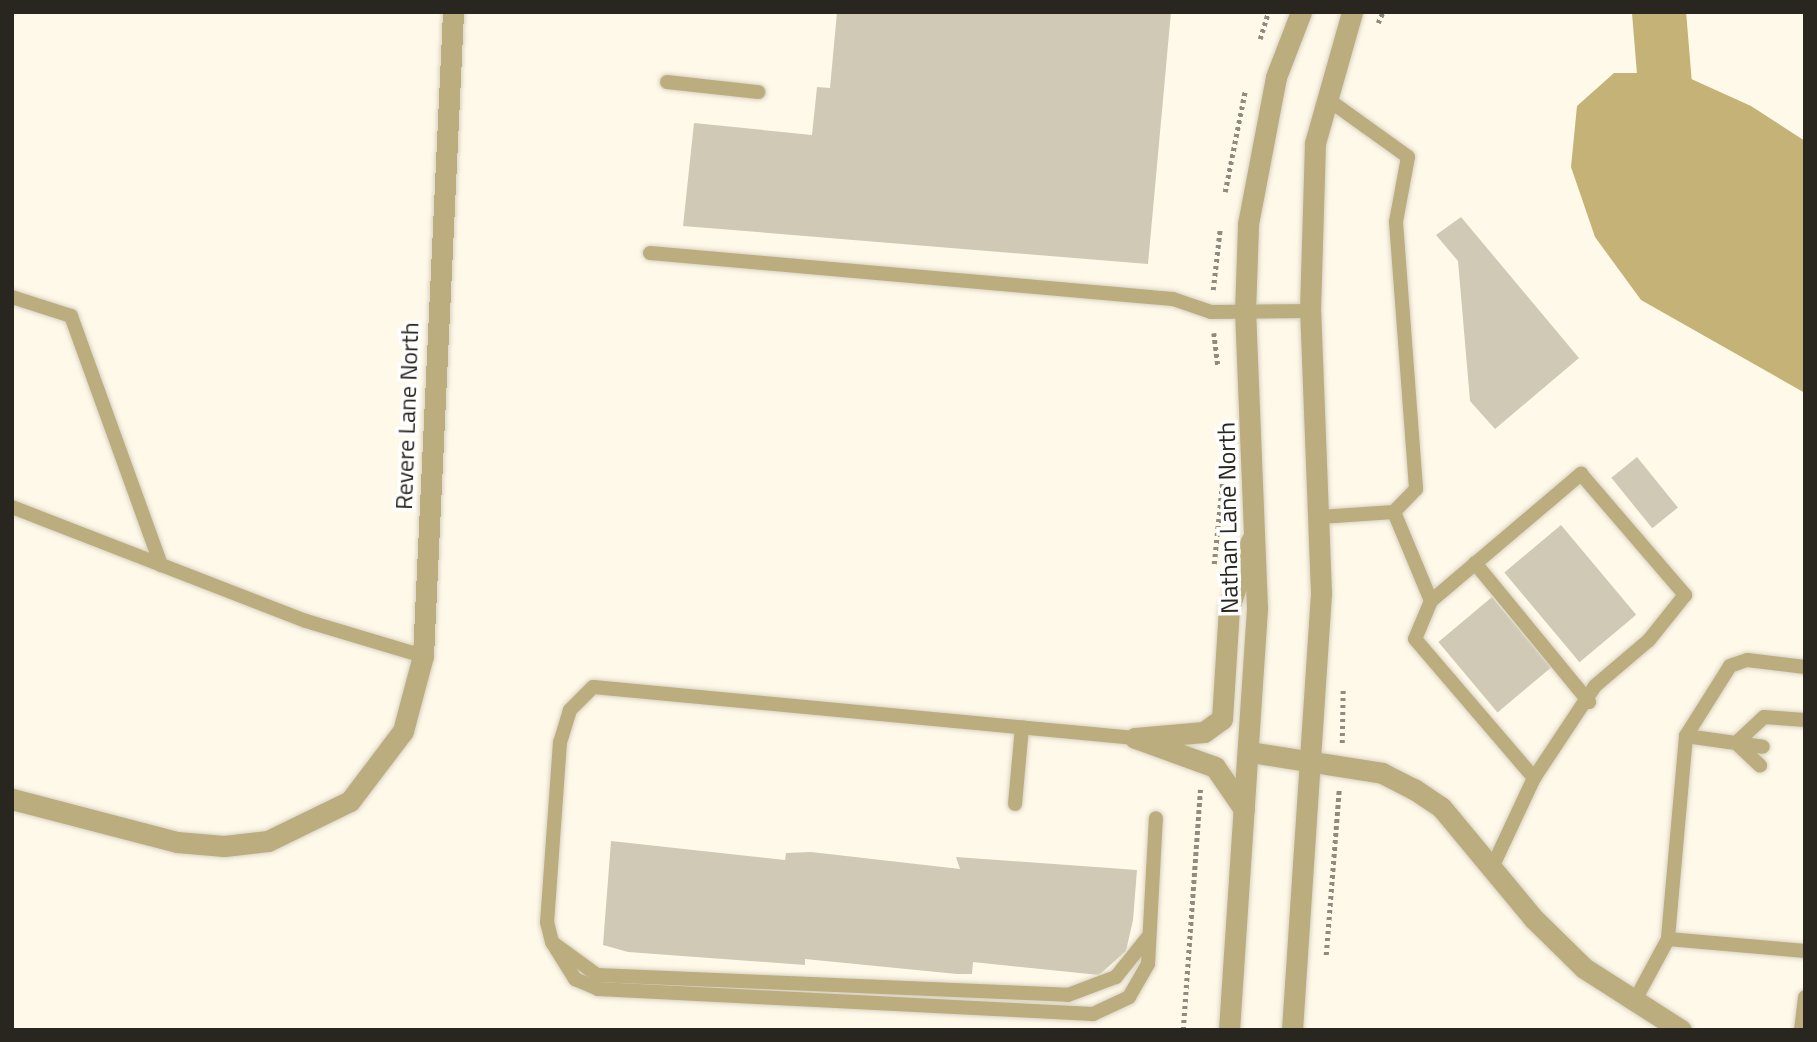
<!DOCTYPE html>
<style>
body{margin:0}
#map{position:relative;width:1817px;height:1042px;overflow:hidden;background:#fff9e9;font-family:"Titillium Web",sans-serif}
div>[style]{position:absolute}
.water>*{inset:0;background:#c5b276}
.river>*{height:54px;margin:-27px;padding:0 27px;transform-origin:27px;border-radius:27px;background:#c5b276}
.building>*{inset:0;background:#cfc9b5;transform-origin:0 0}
.path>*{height:4.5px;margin-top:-2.25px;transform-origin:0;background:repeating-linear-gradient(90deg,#8f8b7f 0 3.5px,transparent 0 7px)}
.roads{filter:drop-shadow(0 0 2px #d8d3c4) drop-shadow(0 0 2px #d8d3c4)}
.service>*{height:14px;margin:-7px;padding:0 7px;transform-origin:7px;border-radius:7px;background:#bcad7f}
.minor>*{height:21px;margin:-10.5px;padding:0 10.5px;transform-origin:10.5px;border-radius:10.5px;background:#bcad7f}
.tertiary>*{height:21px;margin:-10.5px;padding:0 10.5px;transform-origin:10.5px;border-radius:10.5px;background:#bcad7f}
span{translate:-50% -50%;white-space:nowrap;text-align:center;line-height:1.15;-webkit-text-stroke:7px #fff;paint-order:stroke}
.street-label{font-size:24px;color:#28261e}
.frame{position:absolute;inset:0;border:14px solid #28261e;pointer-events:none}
</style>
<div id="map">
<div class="water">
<div style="clip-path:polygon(1614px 73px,1678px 73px,1751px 106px,1805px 141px,1805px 393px,1641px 300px,1595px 237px,1571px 167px,1577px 106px)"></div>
</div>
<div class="river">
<div style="left:1659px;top:12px;width:133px;rotate:85.3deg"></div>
</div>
<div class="building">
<div style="clip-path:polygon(837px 12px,1171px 12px,1148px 264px,683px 226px,694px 123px,812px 135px,817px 87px,830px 88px)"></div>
<div style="clip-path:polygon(1461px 217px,1579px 358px,1495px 429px,1470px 401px,1458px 261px,1436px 235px)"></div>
<div style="left:1637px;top:457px;width:65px;height:33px;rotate:51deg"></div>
<div style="left:1561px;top:525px;width:117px;height:74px;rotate:50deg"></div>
<div style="left:1492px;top:597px;width:92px;height:70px;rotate:50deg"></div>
<div style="clip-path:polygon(611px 841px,785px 860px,786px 853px,811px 852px,960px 869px,956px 857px,1137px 870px,1133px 920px,1126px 951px,1099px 975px,973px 962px,972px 974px,957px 974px,805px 959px,805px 965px,628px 952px,603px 945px)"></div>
</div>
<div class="path">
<div style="left:1378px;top:23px;width:12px;rotate:-66deg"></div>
<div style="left:1260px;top:39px;width:28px;rotate:-73deg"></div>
<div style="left:1225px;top:192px;width:103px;rotate:-78.8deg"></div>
<div style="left:1213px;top:290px;width:61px;rotate:-83.5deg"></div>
<div style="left:1214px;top:333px;width:33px;rotate:83deg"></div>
<div style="left:1214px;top:564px;width:88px;rotate:-84.2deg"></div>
<div style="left:1342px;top:743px;width:55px;rotate:-89deg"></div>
<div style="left:1326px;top:955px;width:166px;rotate:-85.5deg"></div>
<div style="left:1183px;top:1030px;width:241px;rotate:-85.9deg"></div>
</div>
<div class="roads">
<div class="service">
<div style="left:667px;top:82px;width:92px;rotate:6.3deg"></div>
<div style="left:1326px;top:98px;width:101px;rotate:35.7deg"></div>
<div style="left:1408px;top:157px;width:66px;rotate:100.5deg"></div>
<div style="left:1396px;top:222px;width:268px;rotate:85.7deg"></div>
<div style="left:1416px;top:489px;width:32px;rotate:134deg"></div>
<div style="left:650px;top:253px;width:525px;rotate:5.03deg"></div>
<div style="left:1173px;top:299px;width:40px;rotate:18.9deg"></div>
<div style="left:1211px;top:312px;width:99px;rotate:-0.6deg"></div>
<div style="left:12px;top:297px;width:62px;rotate:17.9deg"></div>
<div style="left:71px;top:316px;width:265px;rotate:70.1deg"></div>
<div style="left:12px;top:507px;width:315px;rotate:21.2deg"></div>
<div style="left:306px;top:621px;width:122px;rotate:16.7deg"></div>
<div style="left:1320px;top:517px;width:74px;rotate:-3.9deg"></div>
<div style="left:1394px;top:512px;width:96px;rotate:67.4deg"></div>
<div style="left:1431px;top:601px;width:197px;rotate:-40.3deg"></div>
<div style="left:1581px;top:474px;width:160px;rotate:49.3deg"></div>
<div style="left:1685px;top:595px;width:58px;rotate:128.7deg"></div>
<div style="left:1649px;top:640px;width:71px;rotate:139.6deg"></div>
<div style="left:1595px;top:686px;width:110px;rotate:123.5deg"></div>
<div style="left:1534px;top:778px;width:102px;rotate:115.1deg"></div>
<div style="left:1475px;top:563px;width:180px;rotate:50.6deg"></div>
<div style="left:1431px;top:601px;width:41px;rotate:112.8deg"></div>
<div style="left:1415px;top:639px;width:183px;rotate:49.4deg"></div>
<div style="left:1805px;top:667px;width:58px;rotate:-173.1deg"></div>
<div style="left:1747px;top:660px;width:18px;rotate:161deg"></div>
<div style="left:1730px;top:666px;width:83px;rotate:122.2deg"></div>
<div style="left:1686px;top:736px;width:204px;rotate:95.1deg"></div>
<div style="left:1668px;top:939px;width:138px;rotate:5deg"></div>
<div style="left:1686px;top:736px;width:50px;rotate:8deg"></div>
<div style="left:1736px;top:743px;width:38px;rotate:-43deg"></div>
<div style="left:1764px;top:717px;width:41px;rotate:4.2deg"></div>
<div style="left:1135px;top:738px;width:544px;rotate:-174.62deg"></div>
<div style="left:593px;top:687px;width:33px;rotate:135deg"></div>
<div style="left:570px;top:710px;width:34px;rotate:107deg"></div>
<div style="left:560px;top:742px;width:180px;rotate:94.1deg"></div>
<div style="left:547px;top:922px;width:21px;rotate:76deg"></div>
<div style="left:552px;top:942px;width:44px;rotate:58.1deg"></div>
<div style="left:575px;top:979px;width:25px;rotate:23deg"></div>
<div style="left:598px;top:989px;width:496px;rotate:2.9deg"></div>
<div style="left:1093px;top:1014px;width:40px;rotate:-25deg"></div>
<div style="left:1129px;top:997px;width:38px;rotate:-60deg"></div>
<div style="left:1148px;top:964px;width:146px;rotate:-86.9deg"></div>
<div style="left:1736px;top:743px;width:33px;rotate:43deg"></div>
<div style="left:1736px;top:743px;width:27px;rotate:8deg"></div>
<div style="left:1015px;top:804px;width:77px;rotate:-84.8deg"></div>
<div style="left:553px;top:943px;width:54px;rotate:36deg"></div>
<div style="left:597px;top:975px;width:471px;rotate:2.4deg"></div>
<div style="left:1068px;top:995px;width:51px;rotate:-20.6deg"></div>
<div style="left:1116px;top:977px;width:51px;rotate:-51.3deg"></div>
<div style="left:1634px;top:1002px;width:72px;rotate:-61.6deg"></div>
<div style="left:1801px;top:1030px;width:33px;rotate:-83deg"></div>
</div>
<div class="minor">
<div style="left:1250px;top:752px;width:134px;rotate:9deg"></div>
<div style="left:1382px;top:773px;width:36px;rotate:27deg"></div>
<div style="left:1414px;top:789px;width:32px;rotate:34deg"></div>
<div style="left:1441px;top:807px;width:146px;rotate:50.3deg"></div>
<div style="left:1534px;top:919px;width:70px;rotate:44.4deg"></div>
<div style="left:1584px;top:968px;width:115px;rotate:32.6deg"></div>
<div style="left:12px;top:799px;width:171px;rotate:14.6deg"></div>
<div style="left:177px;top:842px;width:47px;rotate:4.9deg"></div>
<div style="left:224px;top:846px;width:44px;rotate:-6.5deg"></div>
<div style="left:268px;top:841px;width:91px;rotate:-26deg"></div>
<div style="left:350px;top:801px;width:88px;rotate:-52.9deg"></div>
<div style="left:403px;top:731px;width:78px;rotate:-75.1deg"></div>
<div style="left:423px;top:656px;width:645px;rotate:-87.33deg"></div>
</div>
<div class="tertiary">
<div style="left:1135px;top:738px;width:69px;rotate:-5deg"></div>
<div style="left:1204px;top:732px;width:22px;rotate:-36deg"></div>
<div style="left:1222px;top:719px;width:111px;rotate:-86.4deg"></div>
<div style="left:1229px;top:608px;width:71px;rotate:-71.8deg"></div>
<div style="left:1135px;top:738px;width:85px;rotate:19.9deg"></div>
<div style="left:1215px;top:767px;width:51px;rotate:55.4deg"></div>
<div style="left:1229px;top:1030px;width:423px;rotate:-86.2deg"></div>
<div style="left:1257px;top:608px;width:296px;rotate:-92.3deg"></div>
<div style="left:1245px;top:312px;width:88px;rotate:-88deg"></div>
<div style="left:1248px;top:224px;width:150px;rotate:-79.2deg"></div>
<div style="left:1276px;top:77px;width:70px;rotate:-69deg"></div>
<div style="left:1292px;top:1030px;width:438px;rotate:-86.2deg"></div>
<div style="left:1321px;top:593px;width:282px;rotate:-92.2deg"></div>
<div style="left:1310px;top:311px;width:168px;rotate:-88.3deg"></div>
<div style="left:1315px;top:143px;width:136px;rotate:-74.2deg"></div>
</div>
</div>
<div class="street-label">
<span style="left:407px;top:416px;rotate:-88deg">Revere Lane North</span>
<span style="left:1228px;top:518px;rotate:-91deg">Nathan Lane North</span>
</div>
<div class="frame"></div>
</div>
